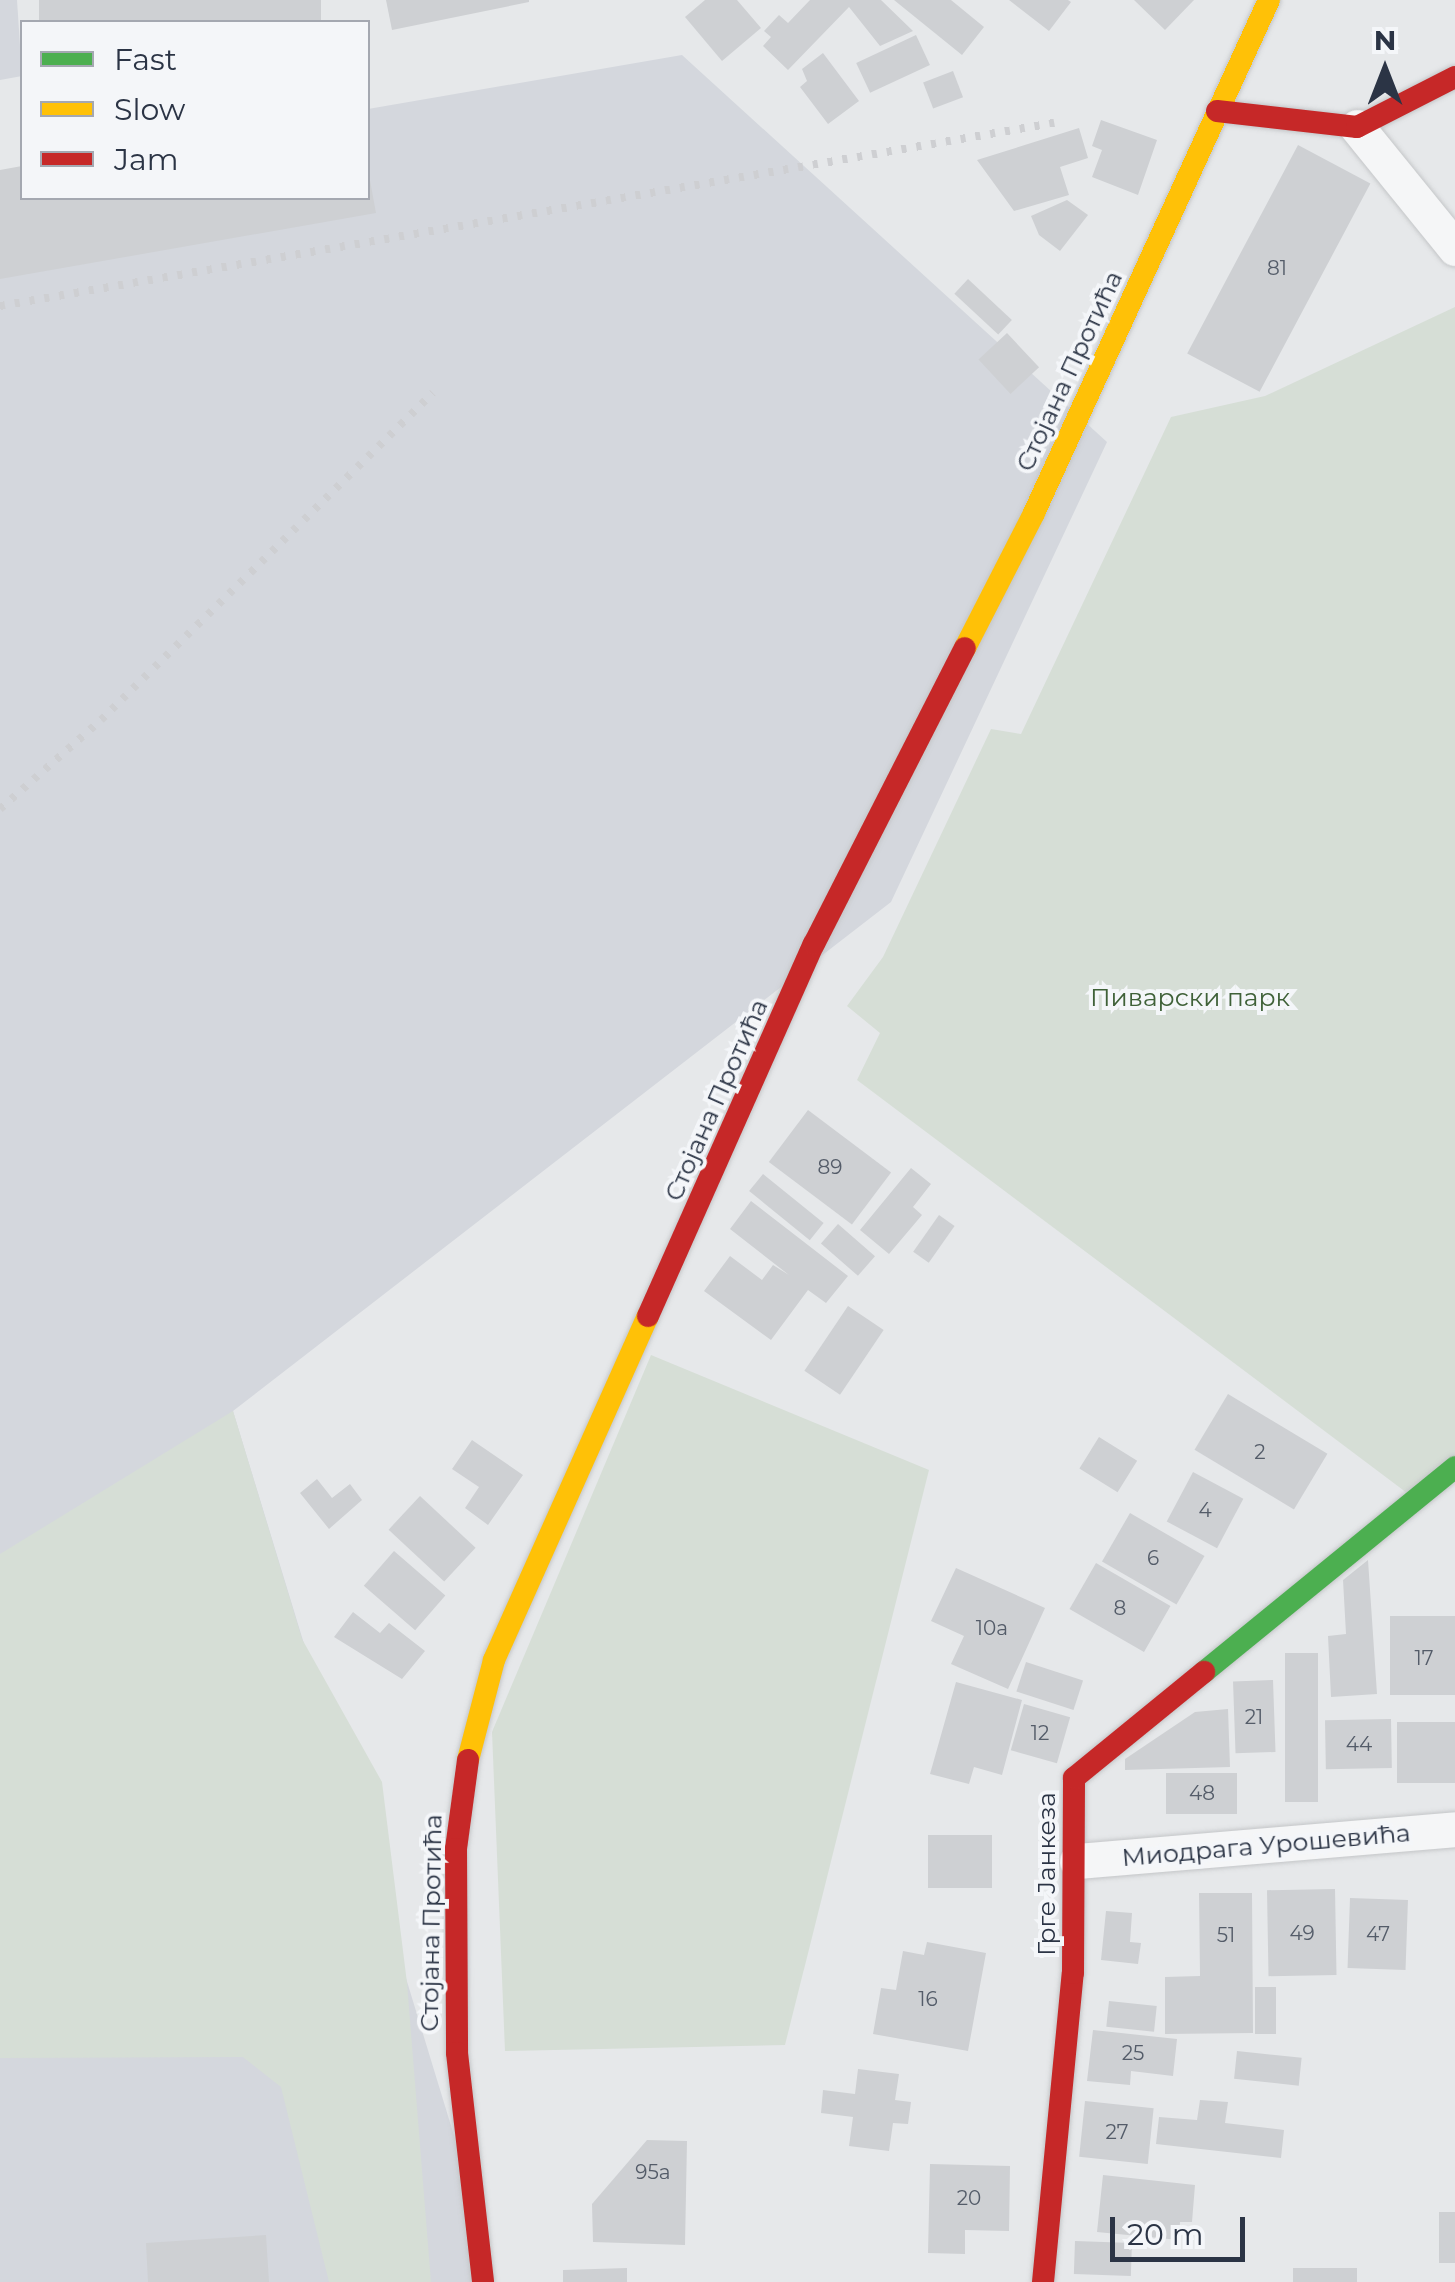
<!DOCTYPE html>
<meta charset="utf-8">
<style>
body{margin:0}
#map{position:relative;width:1455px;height:2282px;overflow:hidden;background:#e6e8ea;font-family:Montserrat,sans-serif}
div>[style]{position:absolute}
.built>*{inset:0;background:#d4d7dd}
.green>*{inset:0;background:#d6ded6}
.building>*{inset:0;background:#ced0d3;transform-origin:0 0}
.roads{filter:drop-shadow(0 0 2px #c4c6c8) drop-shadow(0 0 2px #c4c6c8)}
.street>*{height:35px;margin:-17.5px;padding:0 17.5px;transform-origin:17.5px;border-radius:17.5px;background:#f5f6f7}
.fast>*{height:22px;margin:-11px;padding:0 11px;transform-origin:11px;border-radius:11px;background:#4caf50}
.slow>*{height:22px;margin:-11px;padding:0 11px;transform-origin:11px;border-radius:11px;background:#ffc107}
.jam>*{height:22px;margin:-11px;padding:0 11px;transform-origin:11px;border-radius:11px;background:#c62828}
.rail>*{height:8px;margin-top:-4px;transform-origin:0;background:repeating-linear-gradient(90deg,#cecfd2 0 5px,transparent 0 15px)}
span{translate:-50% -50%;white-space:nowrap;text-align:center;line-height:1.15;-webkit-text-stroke:8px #f4f6f9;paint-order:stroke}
.number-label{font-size:20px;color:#545c69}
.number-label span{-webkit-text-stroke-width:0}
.street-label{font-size:25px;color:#2b3445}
.park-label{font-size:25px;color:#3f6138}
.legend{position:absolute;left:20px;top:20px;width:350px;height:180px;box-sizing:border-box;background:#f4f6f9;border:2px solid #a4a8b1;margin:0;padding:12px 18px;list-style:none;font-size:30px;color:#2b3445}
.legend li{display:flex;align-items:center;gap:20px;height:50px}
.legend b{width:50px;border:2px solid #a4a8b1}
.north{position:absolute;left:1335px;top:20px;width:100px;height:100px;-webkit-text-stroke:8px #f4f6f9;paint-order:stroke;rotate:0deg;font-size:28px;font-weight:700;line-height:40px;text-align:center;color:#2b3445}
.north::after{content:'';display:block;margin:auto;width:35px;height:45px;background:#2b3445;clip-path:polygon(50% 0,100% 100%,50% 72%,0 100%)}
.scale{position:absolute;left:1110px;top:2217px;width:135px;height:45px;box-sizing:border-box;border:5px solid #2b3445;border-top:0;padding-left:12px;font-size:30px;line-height:35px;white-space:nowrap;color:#2b3445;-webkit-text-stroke:8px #f4f6f9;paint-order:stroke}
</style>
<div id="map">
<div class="built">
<div style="clip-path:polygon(0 0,17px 0,22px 76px,0 80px)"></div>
<div style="clip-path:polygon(682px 55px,1107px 442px,891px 902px,233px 1411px,463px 2165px,479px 2282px,0 2282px,0 172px,22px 168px,22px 198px,368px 198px,368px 109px)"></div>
</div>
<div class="green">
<div style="clip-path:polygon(1455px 307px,1455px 1465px,1415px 1499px,857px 1080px,880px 1033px,847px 1006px,883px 957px,991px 729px,1021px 734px,1171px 417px,1265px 396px)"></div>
<div style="clip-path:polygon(651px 1355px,929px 1470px,785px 2045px,505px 2051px,492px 1732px)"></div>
<div style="clip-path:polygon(233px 1411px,302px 1639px,382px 1782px,407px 1983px,431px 2282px,329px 2282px,281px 2087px,243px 2057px,0 2058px,0 1554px)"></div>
</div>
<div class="building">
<div style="left:39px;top:0;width:282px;height:23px"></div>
<div style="clip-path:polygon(386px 0,529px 0,529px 2px,392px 30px)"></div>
<div style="clip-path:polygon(705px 0,737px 0,761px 28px,722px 61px,685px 17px)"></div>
<div style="clip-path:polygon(810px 0,881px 0,913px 31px,880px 46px,849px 7px,788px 70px,763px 46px,771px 37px,764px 31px,779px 15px,788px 23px)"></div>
<div style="clip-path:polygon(894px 0,951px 0,984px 27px,962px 55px)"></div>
<div style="clip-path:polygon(1009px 0,1068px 0,1071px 2px,1049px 31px)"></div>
<div style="clip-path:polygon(1134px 0,1194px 0,1165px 30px)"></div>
<div style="left:916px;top:35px;width:33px;height:66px;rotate:65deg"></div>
<div style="clip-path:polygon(823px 53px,859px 101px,828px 124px,800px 87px,807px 81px,802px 69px)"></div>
<div style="left:953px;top:71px;width:28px;height:32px;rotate:69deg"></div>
<div style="clip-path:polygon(1101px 120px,1157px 140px,1138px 195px,1092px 177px,1102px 150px,1092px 146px)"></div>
<div style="clip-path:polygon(1079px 128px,1088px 158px,1060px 167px,1069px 195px,1014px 211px,977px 160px)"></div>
<div style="left:1298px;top:145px;width:82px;height:236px;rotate:28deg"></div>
<div style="clip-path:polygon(22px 166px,22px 198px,368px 198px,369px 175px,376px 213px,0 279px,0 170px)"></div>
<div style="clip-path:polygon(1067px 200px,1088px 215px,1060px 251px,1039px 235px,1031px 216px)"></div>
<div style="left:968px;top:279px;width:60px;height:20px;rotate:43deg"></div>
<div style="left:1007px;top:333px;width:47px;height:39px;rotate:47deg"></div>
<div style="left:808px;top:1110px;width:104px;height:65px;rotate:37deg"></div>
<div style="clip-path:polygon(911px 1168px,931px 1184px,913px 1207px,922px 1215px,889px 1254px,860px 1230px)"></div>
<div style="left:763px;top:1174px;width:78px;height:22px;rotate:39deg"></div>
<div style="clip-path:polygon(751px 1201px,848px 1276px,826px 1303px,808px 1290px,771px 1340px,704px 1291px,730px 1256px,762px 1280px,773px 1265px,789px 1275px,730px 1229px)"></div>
<div style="left:939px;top:1215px;width:19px;height:45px;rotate:35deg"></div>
<div style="left:838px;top:1224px;width:49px;height:26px;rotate:41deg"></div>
<div style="left:848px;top:1306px;width:43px;height:78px;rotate:34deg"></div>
<div style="left:1228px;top:1394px;width:116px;height:65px;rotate:31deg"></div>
<div style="left:1099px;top:1437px;width:45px;height:37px;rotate:32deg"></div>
<div style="clip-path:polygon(472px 1440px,523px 1475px,488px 1525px,465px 1508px,479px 1487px,452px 1469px)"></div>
<div style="left:1193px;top:1472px;width:57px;height:56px;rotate:28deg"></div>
<div style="clip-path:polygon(317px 1479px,332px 1498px,350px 1484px,362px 1500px,329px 1529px,300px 1493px)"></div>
<div style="left:420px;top:1496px;width:76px;height:46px;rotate:43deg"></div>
<div style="left:1130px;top:1513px;width:86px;height:56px;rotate:30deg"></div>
<div style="left:394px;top:1551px;width:68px;height:46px;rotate:41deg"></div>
<div style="clip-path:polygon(1368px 1560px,1377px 1694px,1331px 1697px,1328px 1636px,1346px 1634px,1343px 1580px)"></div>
<div style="left:1096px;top:1563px;width:86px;height:53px;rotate:30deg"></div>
<div style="clip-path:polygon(956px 1568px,1045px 1608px,1008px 1689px,951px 1664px,964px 1636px,931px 1621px)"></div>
<div style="clip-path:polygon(353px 1612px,380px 1633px,389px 1623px,425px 1651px,402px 1679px,334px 1637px)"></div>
<div style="left:1455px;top:1616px;width:79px;height:65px;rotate:90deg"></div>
<div style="left:1285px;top:1653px;width:33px;height:149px"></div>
<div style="left:1026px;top:1662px;width:60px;height:31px;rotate:18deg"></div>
<div style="left:1273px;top:1680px;width:72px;height:40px;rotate:88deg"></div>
<div style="clip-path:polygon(956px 1682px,1022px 1700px,1002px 1775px,974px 1767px,969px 1784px,930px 1774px)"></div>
<div style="left:1024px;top:1704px;width:48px;height:48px;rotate:16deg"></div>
<div style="clip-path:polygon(1228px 1709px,1230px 1767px,1125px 1770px,1125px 1759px,1195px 1712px)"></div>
<div style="left:1391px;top:1719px;width:49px;height:66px;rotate:89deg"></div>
<div style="left:1455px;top:1722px;width:61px;height:58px;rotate:90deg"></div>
<div style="left:1166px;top:1773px;width:71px;height:41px"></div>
<div style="left:928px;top:1835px;width:64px;height:53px"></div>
<div style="left:1335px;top:1889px;width:86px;height:68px;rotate:89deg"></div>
<div style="clip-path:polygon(1199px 1893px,1252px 1893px,1253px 2033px,1165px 2034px,1165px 1977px,1200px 1976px)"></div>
<div style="left:1350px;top:1898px;width:58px;height:70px;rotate:2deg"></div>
<div style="clip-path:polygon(1106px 1911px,1132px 1913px,1130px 1942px,1141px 1943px,1138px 1964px,1101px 1960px)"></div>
<div style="clip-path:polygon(927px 1942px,986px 1953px,968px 2051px,873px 2034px,881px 1988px,896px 1990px,903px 1951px,924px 1955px)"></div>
<div style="left:1255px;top:1987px;width:21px;height:47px"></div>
<div style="left:1109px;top:2001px;width:48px;height:26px;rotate:6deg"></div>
<div style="clip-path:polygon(1093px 2030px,1177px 2039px,1173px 2076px,1131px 2071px,1130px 2085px,1087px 2081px)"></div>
<div style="left:1237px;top:2051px;width:65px;height:28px;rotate:6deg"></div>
<div style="clip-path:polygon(858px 2069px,899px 2074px,895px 2100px,911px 2102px,908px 2124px,893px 2123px,889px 2151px,849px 2146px,853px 2117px,821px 2113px,823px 2090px,855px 2094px)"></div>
<div style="clip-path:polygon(1200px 2100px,1228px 2102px,1225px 2123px,1284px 2130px,1281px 2158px,1156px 2144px,1159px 2117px,1197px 2120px)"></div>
<div style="left:1085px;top:2101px;width:69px;height:56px;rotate:6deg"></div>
<div style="clip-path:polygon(647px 2140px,687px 2141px,685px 2245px,593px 2242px,592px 2204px)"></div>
<div style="clip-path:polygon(930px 2164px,1010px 2166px,1009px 2231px,965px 2230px,965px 2254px,928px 2253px)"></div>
<div style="clip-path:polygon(1103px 2175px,1195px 2185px,1192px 2222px,1180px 2222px,1179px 2240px,1097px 2232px)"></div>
<div style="left:1439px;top:2212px;width:16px;height:51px"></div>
<div style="clip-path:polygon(266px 2235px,269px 2282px,148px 2282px,146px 2243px)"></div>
<div style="left:1075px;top:2241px;width:57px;height:33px;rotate:2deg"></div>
<div style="clip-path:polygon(627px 2268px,627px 2282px,563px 2282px,563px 2270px)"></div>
<div style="left:1293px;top:2268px;width:64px;height:14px"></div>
</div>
<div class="roads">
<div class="street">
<div style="left:1357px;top:127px;width:156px;rotate:51deg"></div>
<div style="left:1077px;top:1861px;width:379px;rotate:-4.8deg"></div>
</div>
<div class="fast">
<div style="left:1204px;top:1672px;width:324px;rotate:-39.2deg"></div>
</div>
<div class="slow">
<div style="left:965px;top:648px;width:152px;rotate:-62.9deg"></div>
<div style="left:1034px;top:513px;width:564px;rotate:-65.39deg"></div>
<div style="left:468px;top:1760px;width:103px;rotate:-75.4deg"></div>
<div style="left:494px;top:1660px;width:377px;rotate:-65.9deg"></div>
</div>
<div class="jam">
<div style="left:1217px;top:111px;width:141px;rotate:6.5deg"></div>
<div style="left:1357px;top:127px;width:110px;rotate:-27deg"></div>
<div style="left:648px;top:1316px;width:407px;rotate:-66deg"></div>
<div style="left:814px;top:944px;width:332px;rotate:-63deg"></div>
<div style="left:468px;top:1760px;width:90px;rotate:97.7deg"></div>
<div style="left:456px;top:1849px;width:204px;rotate:89.7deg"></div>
<div style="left:457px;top:2053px;width:230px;rotate:83.5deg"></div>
<div style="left:1043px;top:2282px;width:310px;rotate:-84.5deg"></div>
<div style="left:1073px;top:1973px;width:195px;rotate:-89.7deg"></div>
<div style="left:1074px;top:1778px;width:168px;rotate:-39.2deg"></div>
</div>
</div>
<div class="rail">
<div style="left:0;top:306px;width:1075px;rotate:-9.86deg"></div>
<div style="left:0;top:809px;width:135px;rotate:-41.4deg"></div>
<div style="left:101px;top:720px;width:466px;rotate:-44.6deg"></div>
</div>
<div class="number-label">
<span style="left:1277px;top:268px">81</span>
<span style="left:830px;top:1167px">89</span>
<span style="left:1260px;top:1452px">2</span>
<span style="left:1205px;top:1510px">4</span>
<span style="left:1153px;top:1558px">6</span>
<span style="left:1120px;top:1608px">8</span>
<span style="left:992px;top:1628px">10a</span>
<span style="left:1424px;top:1658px">17</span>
<span style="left:1254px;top:1717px">21</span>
<span style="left:1040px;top:1733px">12</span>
<span style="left:1359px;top:1744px">44</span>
<span style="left:1202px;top:1793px">48</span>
<span style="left:1302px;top:1933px">49</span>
<span style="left:1378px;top:1934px">47</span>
<span style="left:1226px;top:1935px">51</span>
<span style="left:928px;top:1999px">16</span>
<span style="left:1133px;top:2053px">25</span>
<span style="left:1117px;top:2132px">27</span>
<span style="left:653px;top:2172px">95a</span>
<span style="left:969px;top:2198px">20</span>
</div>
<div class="street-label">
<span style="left:1069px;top:371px;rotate:-65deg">Стојана Протића</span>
<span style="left:716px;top:1100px;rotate:-66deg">Стојана Протића</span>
<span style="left:1266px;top:1845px;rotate:-5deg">Миодрага Урошевића</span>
<span style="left:1046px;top:1874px;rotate:-90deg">Грге Јанкеза</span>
<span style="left:431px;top:1923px;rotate:-89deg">Стојана Протића</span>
</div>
<div class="park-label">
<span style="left:1190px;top:997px">Пиварски парк</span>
</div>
<ul class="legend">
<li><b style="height:12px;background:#4caf50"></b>Fast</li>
<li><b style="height:12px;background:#ffc107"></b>Slow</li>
<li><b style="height:12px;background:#c62828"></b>Jam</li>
</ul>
<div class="north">N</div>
<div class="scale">20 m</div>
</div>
